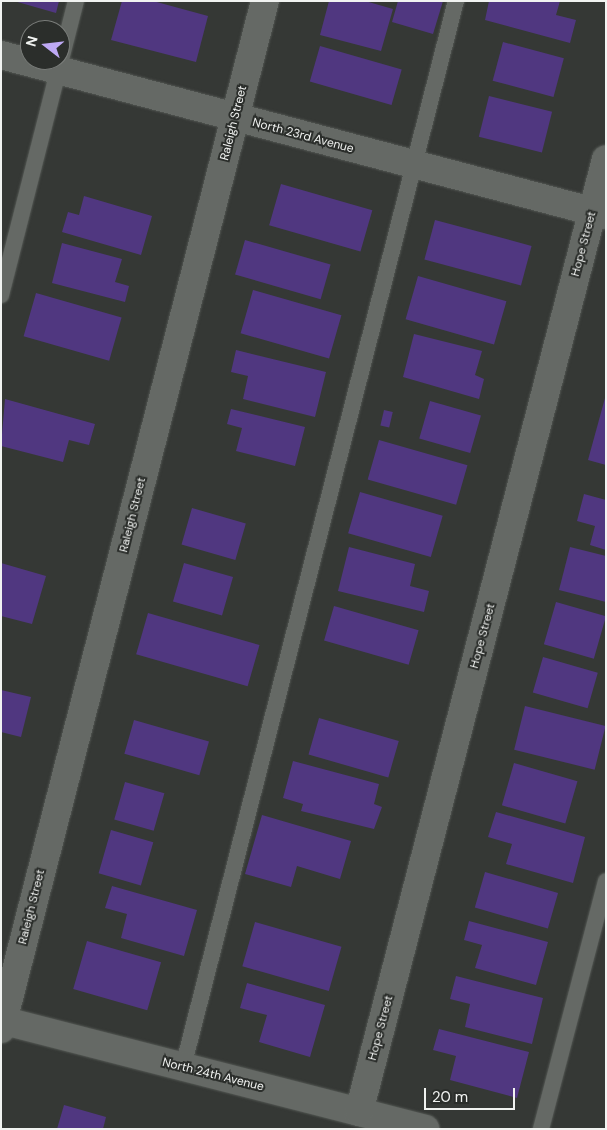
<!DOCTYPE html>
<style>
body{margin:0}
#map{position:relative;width:607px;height:1130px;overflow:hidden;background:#353835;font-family:"DM Sans",sans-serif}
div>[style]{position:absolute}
.building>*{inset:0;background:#503780;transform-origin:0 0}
.roads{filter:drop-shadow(0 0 1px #535753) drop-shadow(0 0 1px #535753)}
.service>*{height:16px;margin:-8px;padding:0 8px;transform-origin:8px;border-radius:8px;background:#656965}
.minor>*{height:28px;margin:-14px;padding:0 14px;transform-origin:14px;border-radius:14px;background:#656965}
span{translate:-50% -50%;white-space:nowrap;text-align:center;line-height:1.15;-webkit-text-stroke:4px #2b2e2b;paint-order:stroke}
.street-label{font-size:12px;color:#f1f3f1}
.frame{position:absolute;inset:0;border:2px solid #f1f3f1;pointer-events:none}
.north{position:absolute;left:20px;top:20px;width:50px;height:50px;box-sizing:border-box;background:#2b2e2b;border:1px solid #7a7d7a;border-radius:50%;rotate:286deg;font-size:14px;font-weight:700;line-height:20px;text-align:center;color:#f1f3f1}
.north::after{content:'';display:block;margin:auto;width:18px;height:22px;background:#bea9f4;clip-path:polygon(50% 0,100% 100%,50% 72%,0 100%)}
.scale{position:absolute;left:424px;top:1088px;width:91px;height:22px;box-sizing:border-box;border:2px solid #f1f3f1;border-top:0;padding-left:6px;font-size:15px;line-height:18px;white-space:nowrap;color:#f1f3f1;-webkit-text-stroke:4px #2b2e2b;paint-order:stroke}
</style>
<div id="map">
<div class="building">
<div style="clip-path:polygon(14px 1px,59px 1px,56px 13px)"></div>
<div style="clip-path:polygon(122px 1px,153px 1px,208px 16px,196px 62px,111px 40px)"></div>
<div style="clip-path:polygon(329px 1px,365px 1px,393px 9px,381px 51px,320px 35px)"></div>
<div style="clip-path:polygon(398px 1px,443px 1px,433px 34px,392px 22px)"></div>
<div style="clip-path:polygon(489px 1px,560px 1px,556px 15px,576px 20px,570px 43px,485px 20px)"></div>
<div style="left:503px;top:42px;width:63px;height:40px;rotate:15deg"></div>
<div style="left:320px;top:46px;width:85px;height:37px;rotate:16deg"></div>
<div style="left:489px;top:96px;width:65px;height:42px;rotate:14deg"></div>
<div style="left:281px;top:184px;width:95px;height:43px;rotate:16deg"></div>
<div style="clip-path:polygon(84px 196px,152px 216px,141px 255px,62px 232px,68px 212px,79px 215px)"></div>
<div style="left:435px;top:220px;width:100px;height:41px;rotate:15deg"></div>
<div style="left:245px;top:240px;width:89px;height:36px;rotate:16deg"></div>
<div style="clip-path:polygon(62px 243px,122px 259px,115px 282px,129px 286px,125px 302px,52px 283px)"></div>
<div style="left:418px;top:276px;width:92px;height:45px;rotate:16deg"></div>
<div style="left:253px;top:290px;width:92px;height:45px;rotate:16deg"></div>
<div style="left:36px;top:293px;width:89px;height:45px;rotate:16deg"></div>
<div style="clip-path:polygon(414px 334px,482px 351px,475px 375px,484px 379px,479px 399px,403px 377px)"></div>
<div style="clip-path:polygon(236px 350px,326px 372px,315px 417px,243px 399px,248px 376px,231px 372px)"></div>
<div style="clip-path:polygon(605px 398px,606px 399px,606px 465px,588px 460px)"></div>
<div style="clip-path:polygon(5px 399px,95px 424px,89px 445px,69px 440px,63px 462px,1px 446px)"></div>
<div style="left:430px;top:401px;width:53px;height:39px;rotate:16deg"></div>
<div style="clip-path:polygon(231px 409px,305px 427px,295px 466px,236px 451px,242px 428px,227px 424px)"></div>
<div style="left:384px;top:410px;width:9px;height:16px;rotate:13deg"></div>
<div style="left:379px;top:440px;width:92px;height:41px;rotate:16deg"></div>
<div style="left:360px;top:492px;width:86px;height:43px;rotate:16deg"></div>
<div style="clip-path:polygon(584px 494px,606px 500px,606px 550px,590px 545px,595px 526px,577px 521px)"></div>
<div style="left:192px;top:508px;width:56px;height:38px;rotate:16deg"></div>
<div style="clip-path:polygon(349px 547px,415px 564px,410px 586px,429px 591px,424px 612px,338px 591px)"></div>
<div style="clip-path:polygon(570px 547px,606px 556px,606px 602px,559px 590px)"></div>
<div style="clip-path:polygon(1px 563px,46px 576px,32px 624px,1px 616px)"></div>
<div style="left:184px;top:563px;width:51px;height:40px;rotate:16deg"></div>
<div style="left:556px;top:602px;width:52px;height:44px;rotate:16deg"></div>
<div style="left:334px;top:606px;width:88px;height:36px;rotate:16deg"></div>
<div style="left:148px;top:613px;width:116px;height:43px;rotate:16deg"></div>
<div style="left:543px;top:657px;width:57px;height:37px;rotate:16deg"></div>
<div style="clip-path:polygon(1px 690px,31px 697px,21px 737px,1px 732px)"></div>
<div style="left:525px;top:706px;width:83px;height:45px;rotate:14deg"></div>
<div style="left:319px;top:718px;width:83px;height:38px;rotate:16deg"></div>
<div style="left:134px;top:720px;width:78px;height:35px;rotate:16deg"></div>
<div style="clip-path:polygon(293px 761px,379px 784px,374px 804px,382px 807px,374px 829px,301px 811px,303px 804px,283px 798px)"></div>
<div style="left:514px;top:763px;width:66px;height:44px;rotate:16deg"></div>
<div style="left:125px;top:782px;width:41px;height:39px;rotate:16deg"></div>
<div style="clip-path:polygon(496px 812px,585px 837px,573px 883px,506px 864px,512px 844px,488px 837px)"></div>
<div style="clip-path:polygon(262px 815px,351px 841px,340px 879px,297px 866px,291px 887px,245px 874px)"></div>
<div style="left:111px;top:830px;width:44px;height:45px;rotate:16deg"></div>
<div style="left:485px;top:872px;width:76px;height:37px;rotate:16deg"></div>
<div style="clip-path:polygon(112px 886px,197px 910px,184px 956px,121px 938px,127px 914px,105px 908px)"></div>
<div style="clip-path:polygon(469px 921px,548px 942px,536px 985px,475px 968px,482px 945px,464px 940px)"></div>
<div style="left:255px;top:922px;width:90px;height:46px;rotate:16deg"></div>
<div style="left:87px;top:941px;width:77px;height:50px;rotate:16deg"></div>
<div style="clip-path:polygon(456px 976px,543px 998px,532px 1044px,465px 1027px,470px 1004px,450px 999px)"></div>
<div style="clip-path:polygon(247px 983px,325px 1005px,310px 1057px,259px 1042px,267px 1015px,240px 1008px)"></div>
<div style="clip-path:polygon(439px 1029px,529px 1052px,517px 1098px,450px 1080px,456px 1056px,433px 1050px)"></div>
<div style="clip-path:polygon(64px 1105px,106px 1117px,103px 1129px,57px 1129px)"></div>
</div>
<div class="roads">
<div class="service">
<div style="left:1px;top:295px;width:303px;rotate:-75.7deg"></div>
<div style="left:183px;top:1067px;width:1100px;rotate:-75.64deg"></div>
<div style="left:541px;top:1129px;width:256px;rotate:-75.3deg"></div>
</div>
<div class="minor">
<div style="left:1px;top:55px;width:626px;rotate:14.81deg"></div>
<div style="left:1px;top:1020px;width:438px;rotate:14.4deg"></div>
<div style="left:1px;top:1029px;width:1061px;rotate:-75.6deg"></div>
<div style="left:359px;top:1112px;width:984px;rotate:-75.47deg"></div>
</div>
</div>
<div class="street-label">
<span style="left:234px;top:123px;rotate:-76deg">Raleigh Street</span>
<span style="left:303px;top:136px;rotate:15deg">North 23rd Avenue</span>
<span style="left:584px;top:244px;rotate:-75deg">Hope Street</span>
<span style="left:133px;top:515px;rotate:-76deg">Raleigh Street</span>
<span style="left:483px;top:636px;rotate:-75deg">Hope Street</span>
<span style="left:32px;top:907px;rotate:-76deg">Raleigh Street</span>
<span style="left:381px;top:1028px;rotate:-75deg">Hope Street</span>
<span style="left:213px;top:1075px;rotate:14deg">North 24th Avenue</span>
</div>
<div class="frame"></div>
<div class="north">N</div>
<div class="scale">20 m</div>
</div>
